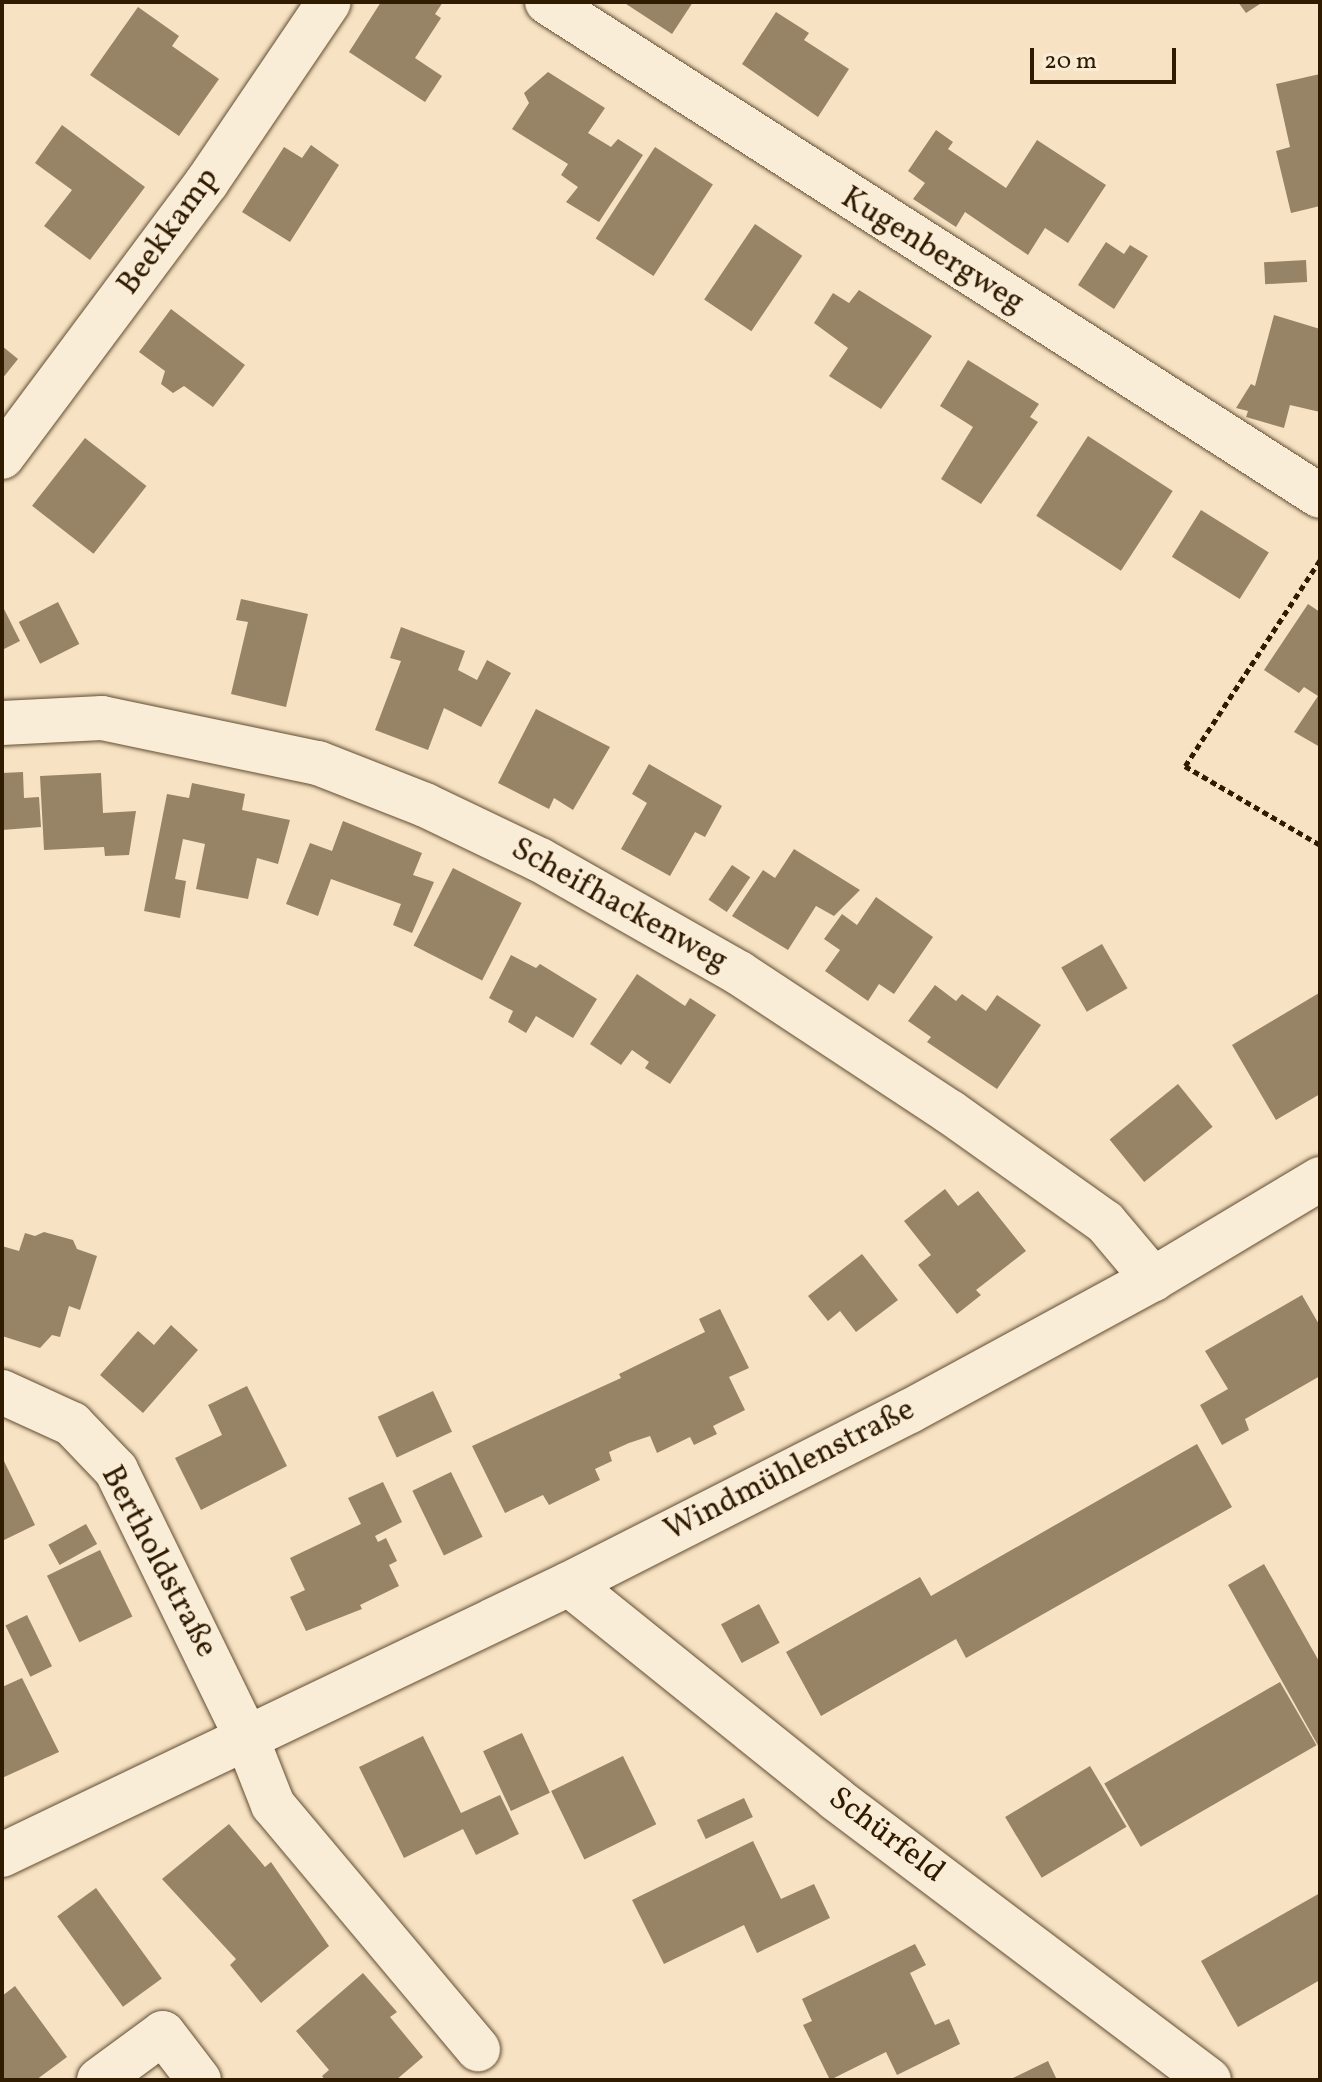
<!DOCTYPE html>
<meta charset="utf-8">
<style>
body{margin:0}
#map{position:relative;width:1322px;height:2082px;overflow:hidden;background:#f7e3c3;font-family:Vollkorn,serif}
div>[style]{position:absolute}
.building>*{inset:0;background:#978366;transform-origin:0 0}
.path>*{height:5px;margin-top:-2.5px;transform-origin:0;background:repeating-linear-gradient(90deg,#301b01 0 6px,transparent 0 10px)}
.roads{filter:drop-shadow(0 0 2px #624d32) drop-shadow(0 0 2px #624d32)}
.minor>*{height:44px;margin:-22px;padding:0 22px;transform-origin:22px;border-radius:22px;background:#faedd8}
span{translate:-50% -50%;white-space:nowrap;text-align:center;line-height:1.15;-webkit-text-stroke:6px #faedd8;paint-order:stroke}
.street-label{font-size:32px;color:#301b01}
.frame{position:absolute;inset:0;border:4px solid #301b01;pointer-events:none}
.scale{position:absolute;left:1030px;top:48px;width:146px;height:36px;box-sizing:border-box;border:4px solid #301b01;border-top:0;padding-left:10px;font-size:24px;line-height:28px;white-space:nowrap;color:#301b01;-webkit-text-stroke:6px #faedd8;paint-order:stroke}
</style>
<div id="map">
<div class="building">
<div style="clip-path:polygon(381px 2px,443px 2px,435px 14px,441px 18px,415px 58px,442px 76px,425px 102px,349px 52px)"></div>
<div style="clip-path:polygon(623px 2px,693px 2px,672px 34px)"></div>
<div style="clip-path:polygon(1238px 2px,1263px 2px,1246px 13px)"></div>
<div style="clip-path:polygon(138px 7px,179px 36px,172px 46px,219px 79px,179px 136px,90px 75px)"></div>
<div style="clip-path:polygon(776px 12px,809px 33px,804px 40px,849px 69px,818px 117px,742px 64px)"></div>
<div style="clip-path:polygon(548px 72px,605px 108px,588px 133px,611px 147px,618px 139px,643px 155px,599px 222px,566px 202px,578px 187px,561px 175px,568px 164px,512px 129px,529px 103px,524px 93px)"></div>
<div style="clip-path:polygon(1320px 74px,1320px 206px,1291px 213px,1276px 151px,1290px 147px,1276px 84px)"></div>
<div style="clip-path:polygon(62px 125px,145px 187px,90px 260px,44px 226px,72px 190px,35px 163px)"></div>
<div style="clip-path:polygon(936px 130px,953px 142px,948px 149px,1006px 188px,1037px 140px,1106px 185px,1068px 243px,1045px 228px,1028px 255px,965px 212px,956px 227px,913px 199px,925px 183px,908px 171px)"></div>
<div style="clip-path:polygon(311px 145px,339px 165px,290px 242px,242px 212px,284px 147px,302px 158px)"></div>
<div style="left:655px;top:147px;width:69px;height:109px;rotate:33deg"></div>
<div style="left:755px;top:224px;width:57px;height:91px;rotate:34deg"></div>
<div style="clip-path:polygon(1106px 242px,1124px 254px,1130px 245px,1148px 256px,1114px 309px,1078px 285px)"></div>
<div style="left:1306px;top:260px;width:22px;height:42px;rotate:87deg"></div>
<div style="clip-path:polygon(859px 290px,932px 336px,881px 409px,829px 376px,848px 348px,814px 323px,833px 293px,849px 303px)"></div>
<div style="clip-path:polygon(171px 309px,245px 365px,213px 407px,184px 386px,173px 393px,161px 384px,165px 371px,139px 352px)"></div>
<div style="clip-path:polygon(1274px 315px,1320px 329px,1320px 412px,1290px 405px,1284px 428px,1246px 417px,1248px 411px,1236px 408px,1251px 384px,1255px 386px)"></div>
<div style="clip-path:polygon(2px 346px,18px 359px,2px 379px)"></div>
<div style="clip-path:polygon(968px 360px,1039px 404px,1030px 417px,1038px 422px,981px 504px,941px 479px,973px 427px,940px 406px)"></div>
<div style="left:1088px;top:436px;width:101px;height:95px;rotate:33deg"></div>
<div style="left:85px;top:438px;width:78px;height:86px;rotate:38deg"></div>
<div style="left:1201px;top:510px;width:80px;height:55px;rotate:32deg"></div>
<div style="clip-path:polygon(241px 599px,308px 614px,286px 707px,231px 694px,248px 622px,236px 620px)"></div>
<div style="left:58px;top:602px;width:47px;height:44px;rotate:63deg"></div>
<div style="clip-path:polygon(1308px 604px,1320px 612px,1320px 747px,1294px 732px,1318px 696px,1304px 687px,1299px 693px,1264px 670px)"></div>
<div style="clip-path:polygon(2px 605px,20px 641px,2px 650px)"></div>
<div style="clip-path:polygon(401px 627px,465px 651px,458px 670px,477px 680px,487px 660px,511px 673px,481px 727px,444px 708px,428px 750px,375px 730px,401px 661px,390px 658px)"></div>
<div style="clip-path:polygon(536px 709px,610px 747px,573px 810px,554px 798px,549px 809px,498px 783px)"></div>
<div style="clip-path:polygon(649px 764px,722px 806px,705px 837px,695px 832px,670px 876px,621px 849px,647px 803px,632px 794px)"></div>
<div style="clip-path:polygon(23px 772px,24px 798px,39px 797px,41px 827px,2px 830px,2px 773px)"></div>
<div style="clip-path:polygon(101px 773px,103px 813px,136px 811px,129px 855px,105px 856px,104px 847px,44px 850px,40px 776px)"></div>
<div style="clip-path:polygon(192px 783px,245px 794px,242px 810px,290px 820px,278px 864px,257px 858px,248px 899px,196px 889px,205px 844px,183px 839px,175px 879px,186px 881px,180px 918px,144px 911px,167px 794px,189px 798px)"></div>
<div style="clip-path:polygon(343px 821px,422px 853px,413px 875px,434px 882px,412px 933px,393px 925px,401px 904px,331px 879px,318px 916px,286px 904px,310px 843px,332px 851px)"></div>
<div style="clip-path:polygon(794px 849px,860px 890px,834px 916px,816px 906px,788px 950px,732px 916px,763px 870px,775px 878px)"></div>
<div style="left:732px;top:865px;width:22px;height:42px;rotate:34deg"></div>
<div style="left:453px;top:868px;width:77px;height:87px;rotate:27deg"></div>
<div style="clip-path:polygon(876px 897px,933px 937px,894px 994px,879px 984px,868px 1001px,825px 971px,840px 950px,824px 939px,842px 914px,857px 925px)"></div>
<div style="left:1102px;top:944px;width:51px;height:47px;rotate:60deg"></div>
<div style="clip-path:polygon(511px 955px,536px 968px,540px 964px,597px 999px,573px 1038px,536px 1016px,526px 1033px,508px 1022px,513px 1011px,489px 998px)"></div>
<div style="clip-path:polygon(637px 974px,685px 1006px,690px 998px,716px 1015px,670px 1084px,645px 1068px,649px 1062px,632px 1050px,621px 1065px,590px 1044px)"></div>
<div style="clip-path:polygon(935px 985px,956px 1001px,962px 994px,986px 1011px,997px 995px,1041px 1025px,997px 1089px,927px 1042px,931px 1037px,908px 1021px)"></div>
<div style="clip-path:polygon(1319px 993px,1320px 1094px,1276px 1120px,1232px 1045px)"></div>
<div style="left:1178px;top:1084px;width:55px;height:88px;rotate:51deg"></div>
<div style="clip-path:polygon(945px 1189px,958px 1206px,978px 1191px,1026px 1251px,976px 1290px,981px 1295px,957px 1314px,918px 1265px,931px 1255px,904px 1221px)"></div>
<div style="clip-path:polygon(44px 1232px,73px 1240px,77px 1249px,97px 1256px,80px 1310px,69px 1306px,60px 1337px,52px 1335px,40px 1348px,2px 1336px,2px 1246px,19px 1251px,25px 1233px,35px 1236px)"></div>
<div style="clip-path:polygon(862px 1254px,898px 1300px,856px 1332px,840px 1311px,828px 1321px,808px 1296px)"></div>
<div style="clip-path:polygon(1302px 1295px,1320px 1326px,1320px 1376px,1245px 1419px,1249px 1430px,1222px 1445px,1200px 1405px,1228px 1389px,1205px 1351px)"></div>
<div style="clip-path:polygon(720px 1309px,749px 1368px,729px 1377px,745px 1410px,713px 1426px,717px 1434px,694px 1445px,690px 1437px,657px 1453px,650px 1436px,629px 1443px,609px 1452px,612px 1461px,595px 1469px,600px 1480px,549px 1505px,543px 1495px,505px 1513px,472px 1446px,621px 1378px,619px 1374px,705px 1332px,699px 1319px)"></div>
<div style="clip-path:polygon(171px 1325px,198px 1350px,143px 1413px,100px 1375px,138px 1331px,154px 1345px)"></div>
<div style="clip-path:polygon(247px 1386px,287px 1466px,201px 1510px,175px 1458px,222px 1435px,208px 1405px)"></div>
<div style="left:433px;top:1391px;width:45px;height:61px;rotate:65deg"></div>
<div style="clip-path:polygon(1197px 1444px,1232px 1507px,966px 1658px,956px 1639px,821px 1716px,786px 1652px,920px 1577px,931px 1596px)"></div>
<div style="clip-path:polygon(2px 1457px,35px 1525px,2px 1541px)"></div>
<div style="left:451px;top:1472px;width:72px;height:43px;rotate:64deg"></div>
<div style="clip-path:polygon(383px 1482px,402px 1522px,375px 1536px,378px 1542px,386px 1538px,397px 1561px,389px 1565px,399px 1586px,360px 1605px,362px 1609px,306px 1631px,290px 1597px,305px 1590px,290px 1558px,361px 1524px,348px 1498px)"></div>
<div style="left:86px;top:1524px;width:23px;height:43px;rotate:61deg"></div>
<div style="left:100px;top:1550px;width:74px;height:59px;rotate:64deg"></div>
<div style="clip-path:polygon(1264px 1564px,1320px 1663px,1320px 1749px,1228px 1585px)"></div>
<div style="left:759px;top:1604px;width:44px;height:43px;rotate:62deg"></div>
<div style="left:27px;top:1615px;width:57px;height:24px;rotate:64deg"></div>
<div style="clip-path:polygon(22px 1678px,59px 1752px,2px 1778px,2px 1687px)"></div>
<div style="left:1280px;top:1682px;width:73px;height:203px;rotate:60deg"></div>
<div style="left:522px;top:1733px;width:66px;height:43px;rotate:65deg"></div>
<div style="clip-path:polygon(423px 1736px,461px 1813px,500px 1795px,519px 1834px,476px 1855px,463px 1829px,404px 1858px,359px 1767px)"></div>
<div style="left:623px;top:1756px;width:76px;height:80px;rotate:64deg"></div>
<div style="left:1090px;top:1766px;width:71px;height:99px;rotate:59deg"></div>
<div style="left:744px;top:1798px;width:21px;height:52px;rotate:65deg"></div>
<div style="clip-path:polygon(229px 1824px,265px 1867px,271px 1862px,329px 1946px,261px 2003px,230px 1965px,236px 1959px,162px 1879px)"></div>
<div style="clip-path:polygon(753px 1841px,781px 1899px,814px 1884px,830px 1918px,757px 1953px,744px 1925px,664px 1964px,632px 1900px)"></div>
<div style="left:96px;top:1888px;width:112px;height:48px;rotate:54deg"></div>
<div style="clip-path:polygon(1320px 1893px,1320px 1980px,1238px 2027px,1201px 1961px)"></div>
<div style="clip-path:polygon(915px 1944px,926px 1965px,910px 1973px,935px 2025px,949px 2019px,960px 2044px,897px 2075px,886px 2052px,830px 2080px,803px 2025px,812px 2021px,802px 1999px)"></div>
<div style="clip-path:polygon(363px 1973px,397px 2012px,390px 2017px,423px 2057px,396px 2080px,325px 2080px,322px 2076px,329px 2070px,296px 2031px)"></div>
<div style="clip-path:polygon(15px 1986px,67px 2057px,36px 2080px,2px 2080px,2px 1996px)"></div>
<div style="clip-path:polygon(1048px 2061px,1057px 2080px,1009px 2080px)"></div>
</div>
<div class="path">
<div style="left:1320px;top:560px;width:246px;rotate:123.2deg"></div>
<div style="left:1185px;top:766px;width:156px;rotate:30.3deg"></div>
</div>
<div class="roads">
<div class="minor">
<div style="left:547px;top:2px;width:917px;rotate:32.58deg"></div>
<div style="left:2px;top:457px;width:343px;rotate:-53.3deg"></div>
<div style="left:207px;top:182px;width:217px;rotate:-55.9deg"></div>
<div style="left:2px;top:723px;width:100px;rotate:-2.9deg"></div>
<div style="left:102px;top:718px;width:221px;rotate:11.8deg"></div>
<div style="left:318px;top:763px;width:115px;rotate:21.4deg"></div>
<div style="left:425px;top:805px;width:127px;rotate:25.6deg"></div>
<div style="left:540px;top:860px;width:229px;rotate:29.6deg"></div>
<div style="left:739px;top:973px;width:253px;rotate:33.4deg"></div>
<div style="left:950px;top:1112px;width:190px;rotate:35.4deg"></div>
<div style="left:1105px;top:1222px;width:75px;rotate:49.9deg"></div>
<div style="left:2px;top:1392px;width:77px;rotate:24.6deg"></div>
<div style="left:72px;top:1424px;width:64px;rotate:46.3deg"></div>
<div style="left:116px;top:1470px;width:294px;rotate:64deg"></div>
<div style="left:245px;top:1734px;width:76px;rotate:68.5deg"></div>
<div style="left:273px;top:1805px;width:319px;rotate:50deg"></div>
<div style="left:569px;top:1584px;width:343px;rotate:38.8deg"></div>
<div style="left:836px;top:1799px;width:467px;rotate:37deg"></div>
<div style="left:2px;top:1855px;width:628px;rotate:-25.55deg"></div>
<div style="left:569px;top:1584px;width:382px;rotate:-26.9deg"></div>
<div style="left:910px;top:1411px;width:277px;rotate:-28.5deg"></div>
<div style="left:1153px;top:1279px;width:195px;rotate:-30.9deg"></div>
<div style="left:99px;top:2080px;width:79px;rotate:-36.3deg"></div>
<div style="left:163px;top:2033px;width:59px;rotate:52.5deg"></div>
</div>
</div>
<div class="street-label">
<span style="left:169px;top:232px;rotate:-54deg">Beekkamp</span>
<span style="left:932px;top:251px;rotate:32deg">Kugenbergweg</span>
<span style="left:619px;top:906px;rotate:29deg">Scheifhackenweg</span>
<span style="left:790px;top:1471px;rotate:-27deg">Windmühlenstraße</span>
<span style="left:158px;top:1562px;rotate:62deg">Bertholdstraße</span>
<span style="left:886px;top:1836px;rotate:37deg">Schürfeld</span>
</div>
<div class="frame"></div>
<div class="scale">20 m</div>
</div>
